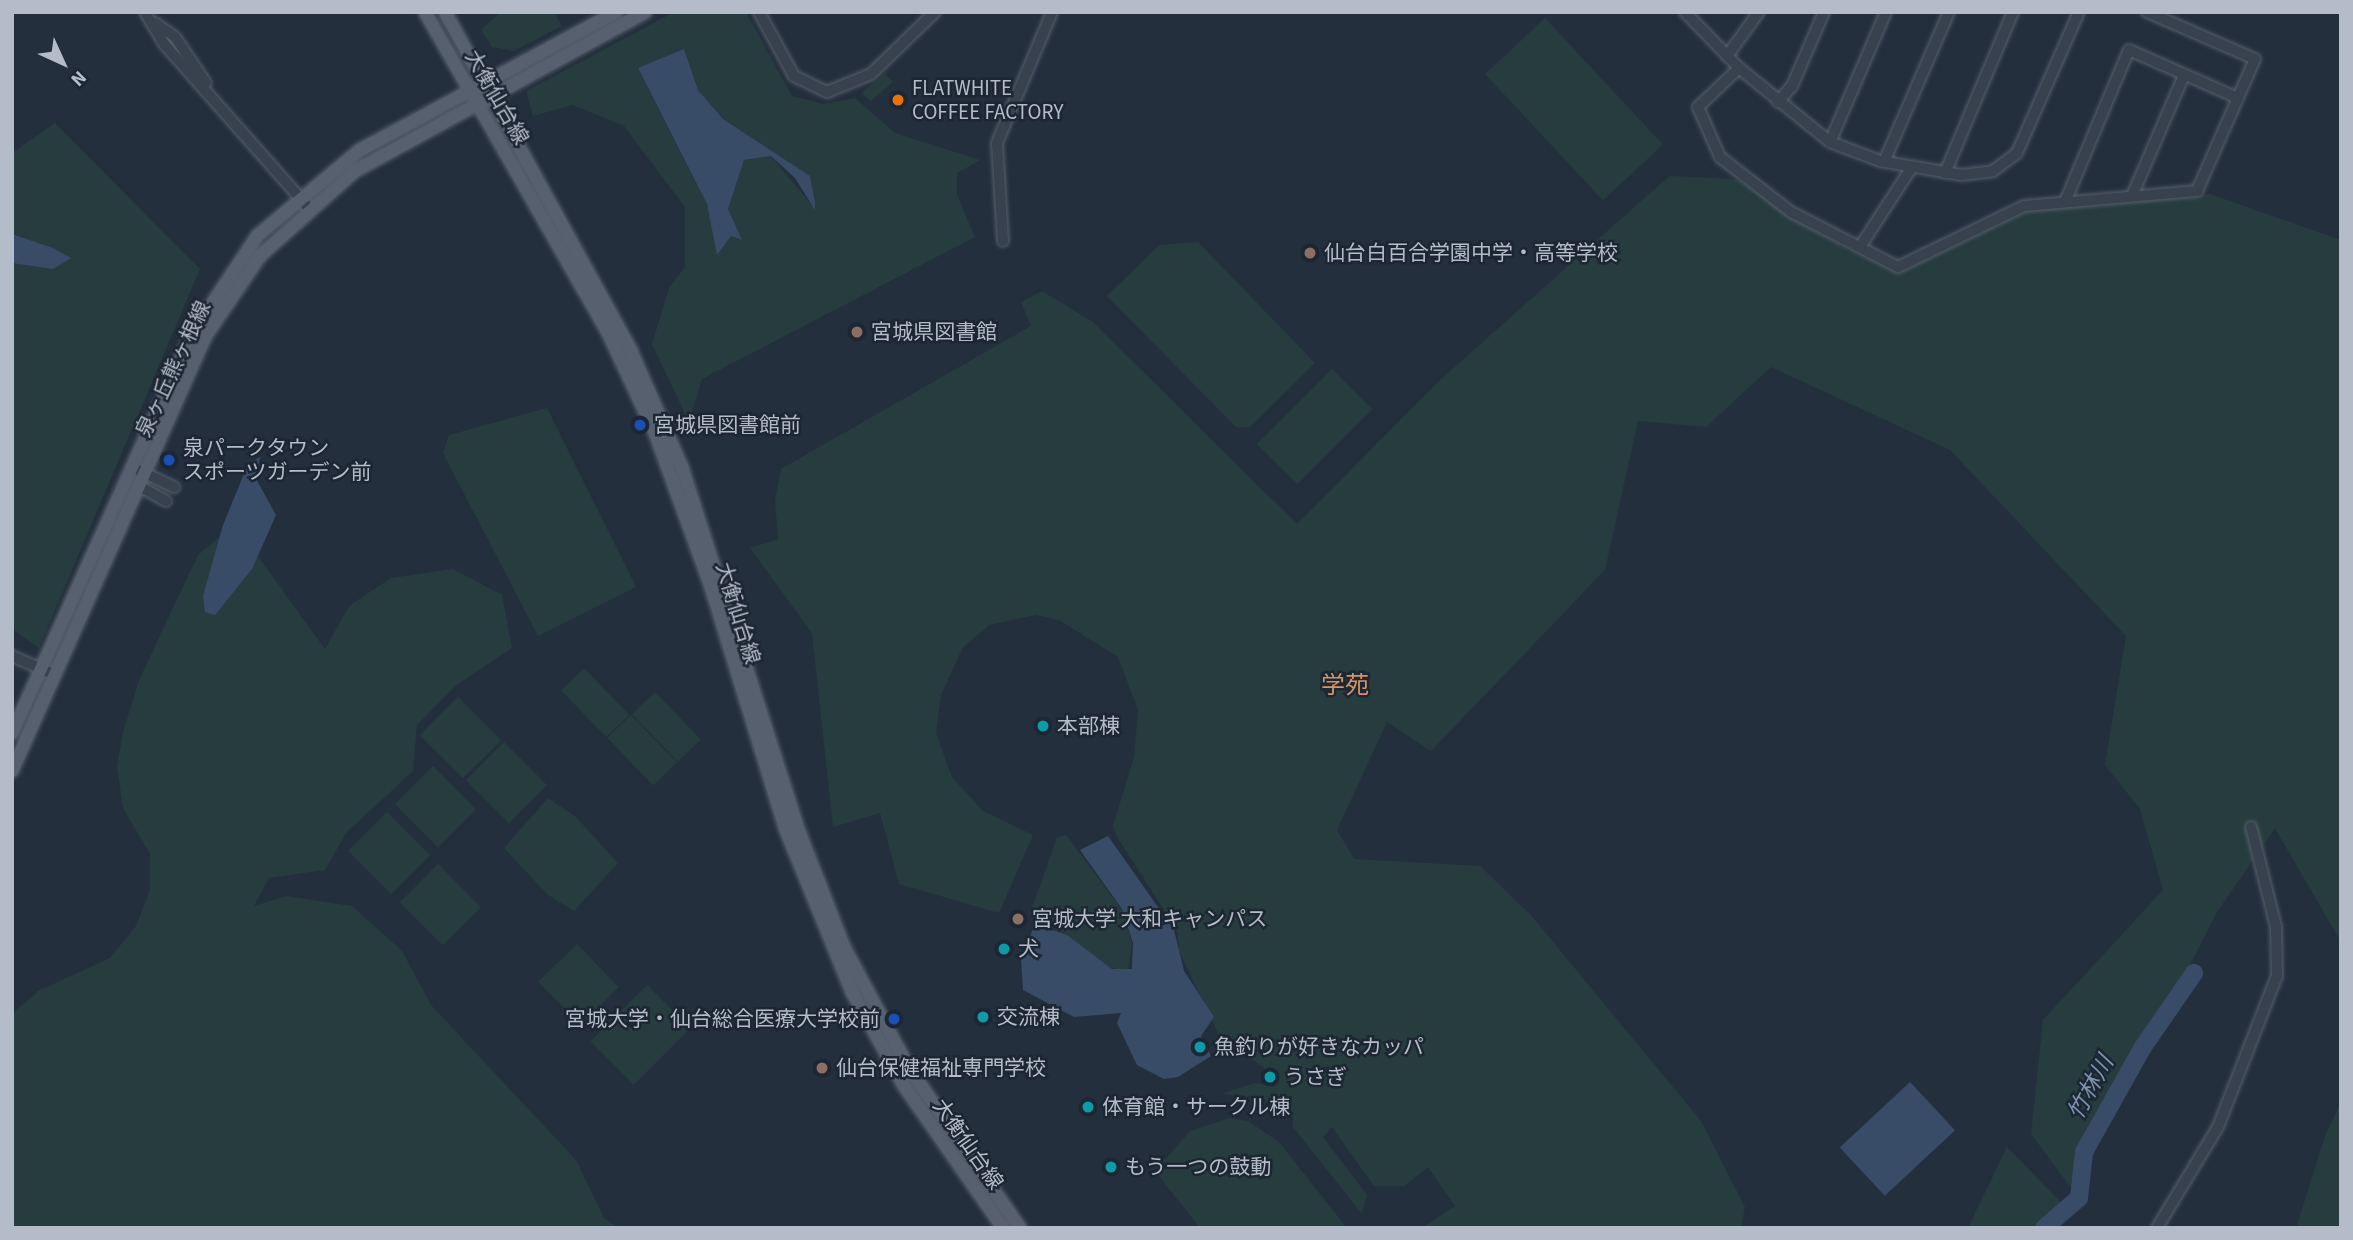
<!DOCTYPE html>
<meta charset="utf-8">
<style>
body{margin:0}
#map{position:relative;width:2353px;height:1240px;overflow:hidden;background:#242f3e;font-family:"Source Sans 3","Noto Sans JP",sans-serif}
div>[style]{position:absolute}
.green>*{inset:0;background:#263c3f;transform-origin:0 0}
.water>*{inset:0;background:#394c67;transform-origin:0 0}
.river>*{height:18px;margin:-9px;padding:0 9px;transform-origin:9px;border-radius:9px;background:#394c67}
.roads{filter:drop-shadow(0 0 2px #565f6c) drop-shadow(0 0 2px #565f6c)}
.minor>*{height:10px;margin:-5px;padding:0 5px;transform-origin:5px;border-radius:5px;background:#38414e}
.major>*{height:12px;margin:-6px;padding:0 6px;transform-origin:6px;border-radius:6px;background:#56606e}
.dots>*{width:19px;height:19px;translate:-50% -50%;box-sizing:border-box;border:4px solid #1d2633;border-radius:50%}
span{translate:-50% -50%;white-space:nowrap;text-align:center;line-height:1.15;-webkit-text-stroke:5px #1d2633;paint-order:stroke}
.poi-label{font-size:21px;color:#b4bcc9}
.left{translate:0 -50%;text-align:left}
.right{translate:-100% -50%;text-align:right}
.street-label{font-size:21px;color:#b4bcc9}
.water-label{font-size:23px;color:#7c92b1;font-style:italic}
.quarter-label{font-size:24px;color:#d59563}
.frame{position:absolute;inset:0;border:14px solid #b4bcc9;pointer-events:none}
.north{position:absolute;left:28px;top:28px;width:70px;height:70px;-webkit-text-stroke:5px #1d2633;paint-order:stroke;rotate:135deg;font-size:19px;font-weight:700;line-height:28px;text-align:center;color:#b4bcc9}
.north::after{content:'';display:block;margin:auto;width:24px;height:32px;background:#b4bcc9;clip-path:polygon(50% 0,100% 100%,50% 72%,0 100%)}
</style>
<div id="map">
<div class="green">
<div style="clip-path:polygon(500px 12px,554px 12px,562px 26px,514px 51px,492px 47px,481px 30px)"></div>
<div style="clip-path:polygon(evenodd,674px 12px,746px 12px,792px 96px,824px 104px,855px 98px,895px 133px,980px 160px,957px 173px,957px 195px,975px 237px,702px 379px,689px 422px,652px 344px,669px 288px,685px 267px,685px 207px,624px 126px,573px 105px,533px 116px,526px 91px,674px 12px,684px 49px,698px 90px,723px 119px,810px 176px,815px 202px,815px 209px,771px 156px,744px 160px,728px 209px,741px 240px,731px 236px,718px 254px,707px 204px,638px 69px,684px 49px)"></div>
<div style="left:1545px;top:18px;width:173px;height:82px;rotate:47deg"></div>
<div style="clip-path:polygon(885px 74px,893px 82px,871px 101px,861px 93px)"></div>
<div style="clip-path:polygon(55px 123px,200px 269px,39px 648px,12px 629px,12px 153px)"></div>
<div style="clip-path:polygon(1669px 176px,1736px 179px,1843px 248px,1900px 273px,2028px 211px,2210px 194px,2341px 240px,2341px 942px,2275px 828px,2217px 912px,2074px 1192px,2031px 1134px,2043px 1020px,2163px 890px,2140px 809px,2105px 765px,2126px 636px,1950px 450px,1771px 367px,1706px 427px,1638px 421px,1605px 570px,1431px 751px,1387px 722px,1337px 830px,1354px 859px,1480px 866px,1530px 914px,1701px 1121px,1745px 1207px,1741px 1228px,1422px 1228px,1455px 1206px,1428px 1167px,1404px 1186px,1374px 1186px,1332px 1127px,1323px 1137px,1367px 1195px,1362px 1214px,1293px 1127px,1293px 1117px,1261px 1097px,1222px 1094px,1254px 1083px,1269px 1085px,1276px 1077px,1219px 1035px,1179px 951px,1177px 930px,1117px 837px,1113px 826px,1134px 757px,1138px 710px,1118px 657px,1059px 620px,1036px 615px,989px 625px,962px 649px,941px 695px,936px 733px,952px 777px,983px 811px,1033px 835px,999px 913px,899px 884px,880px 813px,833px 827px,812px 633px,750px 548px,778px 539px,775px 500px,781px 469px,1031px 326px,1021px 302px,1042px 291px,1093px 322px,1297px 524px,1439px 381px)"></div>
<div style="clip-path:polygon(1198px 242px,1315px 363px,1249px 428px,1236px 427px,1107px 296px,1159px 245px)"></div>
<div style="left:1332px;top:369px;width:57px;height:106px;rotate:45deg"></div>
<div style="clip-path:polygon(547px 408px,636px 587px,538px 636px,443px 453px,449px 435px)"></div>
<div style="clip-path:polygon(225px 532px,242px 534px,325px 649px,349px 606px,391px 578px,453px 569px,502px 595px,512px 648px,455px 686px,417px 725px,413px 771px,346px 833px,325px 870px,269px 878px,254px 906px,286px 896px,352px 906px,402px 951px,431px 1005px,576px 1160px,604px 1218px,619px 1228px,12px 1228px,12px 1014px,38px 991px,110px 958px,136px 926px,150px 890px,150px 854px,123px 808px,117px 767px,123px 732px,139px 680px,198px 555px)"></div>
<div style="left:584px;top:668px;width:65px;height:32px;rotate:46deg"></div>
<div style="left:655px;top:692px;width:66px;height:32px;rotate:46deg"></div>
<div style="left:458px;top:697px;width:61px;height:54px;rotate:45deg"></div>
<div style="left:631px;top:715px;width:66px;height:33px;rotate:46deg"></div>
<div style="left:504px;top:742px;width:61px;height:54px;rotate:45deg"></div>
<div style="left:433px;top:766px;width:61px;height:54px;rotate:45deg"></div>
<div style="clip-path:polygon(548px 798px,576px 817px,618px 863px,574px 911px,548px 895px,504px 848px)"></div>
<div style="left:387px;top:812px;width:61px;height:55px;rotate:45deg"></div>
<div style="clip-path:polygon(1066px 835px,1122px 910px,1132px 943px,1128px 971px,1112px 968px,1030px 914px,1057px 837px)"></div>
<div style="left:438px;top:864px;width:61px;height:54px;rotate:45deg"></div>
<div style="left:577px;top:944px;width:60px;height:54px;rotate:46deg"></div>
<div style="left:647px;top:985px;width:61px;height:80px;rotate:45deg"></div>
<div style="clip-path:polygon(2341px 1102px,2341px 1228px,2296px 1228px,2325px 1136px)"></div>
<div style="clip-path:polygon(1229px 1118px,1248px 1121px,1279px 1142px,1347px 1228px,1200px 1228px,1155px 1171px,1190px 1131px)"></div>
<div style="clip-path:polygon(2007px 1147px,2063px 1204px,2052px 1228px,1968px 1228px)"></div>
</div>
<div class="water">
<div style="clip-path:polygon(684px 49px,698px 90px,723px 119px,810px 176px,815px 202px,815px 210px,795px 178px,771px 156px,744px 160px,728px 209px,742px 240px,731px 236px,717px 255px,707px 204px,638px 68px)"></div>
<div style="clip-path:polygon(12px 234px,53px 248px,71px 258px,53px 269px,12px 263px)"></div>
<div style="clip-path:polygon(260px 457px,256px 479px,276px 515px,252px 569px,215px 615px,205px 612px,203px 596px,223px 525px,248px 464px)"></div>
<div style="clip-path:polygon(1108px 836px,1174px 930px,1184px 971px,1214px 1017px,1201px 1036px,1211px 1056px,1178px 1077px,1164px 1079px,1137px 1065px,1117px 1023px,1121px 1013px,1074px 1017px,1023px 990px,1021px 958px,1035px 924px,1067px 935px,1112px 969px,1132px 969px,1133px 943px,1122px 909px,1080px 850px)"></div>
<div style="left:1910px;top:1082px;width:66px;height:96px;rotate:47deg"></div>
</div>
<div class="river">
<div style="left:2044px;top:1228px;width:46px;rotate:-40.6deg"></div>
<div style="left:2079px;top:1198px;width:46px;rotate:-83.8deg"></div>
<div style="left:2084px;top:1152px;width:120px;rotate:-60.7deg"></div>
<div style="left:2143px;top:1047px;width:90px;rotate:-55.4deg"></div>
</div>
<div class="roads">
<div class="minor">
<div style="left:145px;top:12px;width:39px;rotate:59deg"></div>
<div style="left:165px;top:45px;width:216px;rotate:48.6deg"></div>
<div style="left:759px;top:12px;width:73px;rotate:61.3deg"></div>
<div style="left:794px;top:76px;width:37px;rotate:26deg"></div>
<div style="left:827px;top:92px;width:48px;rotate:-22.2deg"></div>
<div style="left:871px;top:74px;width:89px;rotate:-44.1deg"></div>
<div style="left:1685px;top:12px;width:78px;rotate:46deg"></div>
<div style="left:1739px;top:68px;width:117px;rotate:39.1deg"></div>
<div style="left:1830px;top:142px;width:53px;rotate:20.8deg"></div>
<div style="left:1880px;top:161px;width:83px;rotate:9.7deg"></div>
<div style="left:1962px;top:175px;width:31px;rotate:-7deg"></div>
<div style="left:1993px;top:171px;width:30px;rotate:-37deg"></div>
<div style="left:2017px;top:153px;width:154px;rotate:-66.3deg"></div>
<div style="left:155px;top:23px;width:24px;rotate:35deg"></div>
<div style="left:175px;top:37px;width:55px;rotate:56deg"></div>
<div style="left:1727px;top:56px;width:54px;rotate:-54deg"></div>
<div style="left:1739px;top:68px;width:57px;rotate:136.4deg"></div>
<div style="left:1698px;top:107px;width:55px;rotate:66.3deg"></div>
<div style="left:1720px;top:157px;width:90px;rotate:37.8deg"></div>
<div style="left:1791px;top:212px;width:120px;rotate:27.2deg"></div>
<div style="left:1898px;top:267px;width:140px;rotate:-25.8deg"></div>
<div style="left:2024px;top:206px;width:174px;rotate:-5deg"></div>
<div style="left:2197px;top:191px;width:144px;rotate:-66.3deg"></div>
<div style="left:2255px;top:59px;width:118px;rotate:-156.5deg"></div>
<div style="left:1778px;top:102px;width:21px;rotate:-49deg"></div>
<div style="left:1792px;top:86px;width:81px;rotate:-66.6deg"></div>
<div style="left:1830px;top:142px;width:142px;rotate:-66.7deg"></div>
<div style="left:1884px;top:162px;width:163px;rotate:-66.6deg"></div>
<div style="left:1945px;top:173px;width:175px;rotate:-67.1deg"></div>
<div style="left:2132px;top:196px;width:132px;rotate:-66.7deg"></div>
<div style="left:2065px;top:202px;width:165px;rotate:-67.2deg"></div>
<div style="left:2129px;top:50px;width:119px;rotate:23.8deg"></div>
<div style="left:1003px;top:241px;width:98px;rotate:-93.5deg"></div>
<div style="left:997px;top:143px;width:142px;rotate:-67.2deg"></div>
<div style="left:1860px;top:247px;width:95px;rotate:-57deg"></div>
<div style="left:132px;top:467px;width:47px;rotate:25.5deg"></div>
<div style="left:139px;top:486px;width:31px;rotate:29deg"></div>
<div style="left:12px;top:656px;width:47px;rotate:23.8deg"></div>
<div style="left:2157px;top:1228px;width:118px;rotate:-58.9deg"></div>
<div style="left:2218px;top:1127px;width:162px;rotate:-68.7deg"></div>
<div style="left:2277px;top:976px;width:49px;rotate:-91.2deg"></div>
<div style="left:2276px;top:927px;width:103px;rotate:-104deg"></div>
</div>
<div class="major">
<div style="left:425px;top:12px;width:372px;rotate:60.3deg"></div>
<div style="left:609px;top:335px;width:108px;rotate:64.9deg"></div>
<div style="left:655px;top:433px;width:161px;rotate:70deg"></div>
<div style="left:710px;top:584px;width:255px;rotate:72.9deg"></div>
<div style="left:785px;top:828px;width:177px;rotate:67.8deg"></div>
<div style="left:852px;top:992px;width:107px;rotate:61deg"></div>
<div style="left:904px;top:1086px;width:173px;rotate:55.1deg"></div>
<div style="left:445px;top:12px;width:387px;rotate:61.2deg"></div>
<div style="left:631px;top:351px;width:127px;rotate:66.3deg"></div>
<div style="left:682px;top:467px;width:386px;rotate:72.2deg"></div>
<div style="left:800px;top:834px;width:121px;rotate:68.7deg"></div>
<div style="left:844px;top:947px;width:137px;rotate:61.8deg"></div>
<div style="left:909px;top:1068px;width:195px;rotate:55.2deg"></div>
<div style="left:12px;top:733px;width:438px;rotate:-65.7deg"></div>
<div style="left:192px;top:334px;width:118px;rotate:-56.4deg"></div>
<div style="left:257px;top:236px;width:134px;rotate:-39.9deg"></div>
<div style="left:360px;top:150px;width:291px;rotate:-28.3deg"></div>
<div style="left:12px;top:771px;width:479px;rotate:-66deg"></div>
<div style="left:207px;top:334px;width:94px;rotate:-55.8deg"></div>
<div style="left:260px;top:256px;width:127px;rotate:-41.8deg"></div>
<div style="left:355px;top:171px;width:331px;rotate:-28.7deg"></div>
</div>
</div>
<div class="dots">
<div style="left:898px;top:100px;background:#e8710a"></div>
<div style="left:1310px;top:253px;background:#8d6e63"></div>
<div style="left:857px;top:332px;background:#8d6e63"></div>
<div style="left:640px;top:425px;background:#1a4fb4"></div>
<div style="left:169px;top:460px;background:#1a4fb4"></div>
<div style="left:1043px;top:726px;background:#0f9aa8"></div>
<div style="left:1018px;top:919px;background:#8d6e63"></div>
<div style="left:1004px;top:949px;background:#0f9aa8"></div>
<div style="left:983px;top:1017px;background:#0f9aa8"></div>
<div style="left:894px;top:1019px;background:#1a4fb4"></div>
<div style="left:1200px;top:1047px;background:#0f9aa8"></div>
<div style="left:822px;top:1068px;background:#8d6e63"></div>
<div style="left:1270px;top:1077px;background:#0f9aa8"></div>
<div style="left:1088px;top:1107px;background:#0f9aa8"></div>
<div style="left:1111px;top:1167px;background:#0f9aa8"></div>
</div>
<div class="poi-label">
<span class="left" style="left:912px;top:100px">FLATWHITE<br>COFFEE FACTORY</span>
<span class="left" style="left:1324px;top:253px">仙台白百合学園中学・高等学校</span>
<span class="left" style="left:871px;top:332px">宮城県図書館</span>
<span class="left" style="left:654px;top:425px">宮城県図書館前</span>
<span class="left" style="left:183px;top:460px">泉パークタウン<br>スポーツガーデン前</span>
<span class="left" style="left:1057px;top:726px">本部棟</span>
<span class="left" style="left:1032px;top:919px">宮城大学 大和キャンパス</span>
<span class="left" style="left:1018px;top:949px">犬</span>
<span class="left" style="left:997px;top:1017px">交流棟</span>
<span class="right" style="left:880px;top:1019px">宮城大学・仙台総合医療大学校前</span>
<span class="left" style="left:1214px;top:1047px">魚釣りが好きなカッパ</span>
<span class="left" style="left:836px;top:1068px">仙台保健福祉専門学校</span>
<span class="left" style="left:1284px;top:1077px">うさぎ</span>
<span class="left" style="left:1102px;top:1107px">体育館・サークル棟</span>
<span class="left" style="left:1125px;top:1167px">もう一つの鼓動</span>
</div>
<div class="street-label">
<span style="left:497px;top:97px;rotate:60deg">大衡仙台線</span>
<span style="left:173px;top:369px;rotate:-65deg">泉ヶ丘熊ヶ根線</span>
<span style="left:738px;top:613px;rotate:73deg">大衡仙台線</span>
<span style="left:968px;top:1144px;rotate:55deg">大衡仙台線</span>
</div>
<div class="water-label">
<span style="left:2091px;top:1088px;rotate:-61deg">竹林川</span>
</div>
<div class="quarter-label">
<span style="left:1345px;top:686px">学苑</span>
</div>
<div class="frame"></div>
<div class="north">N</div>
</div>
